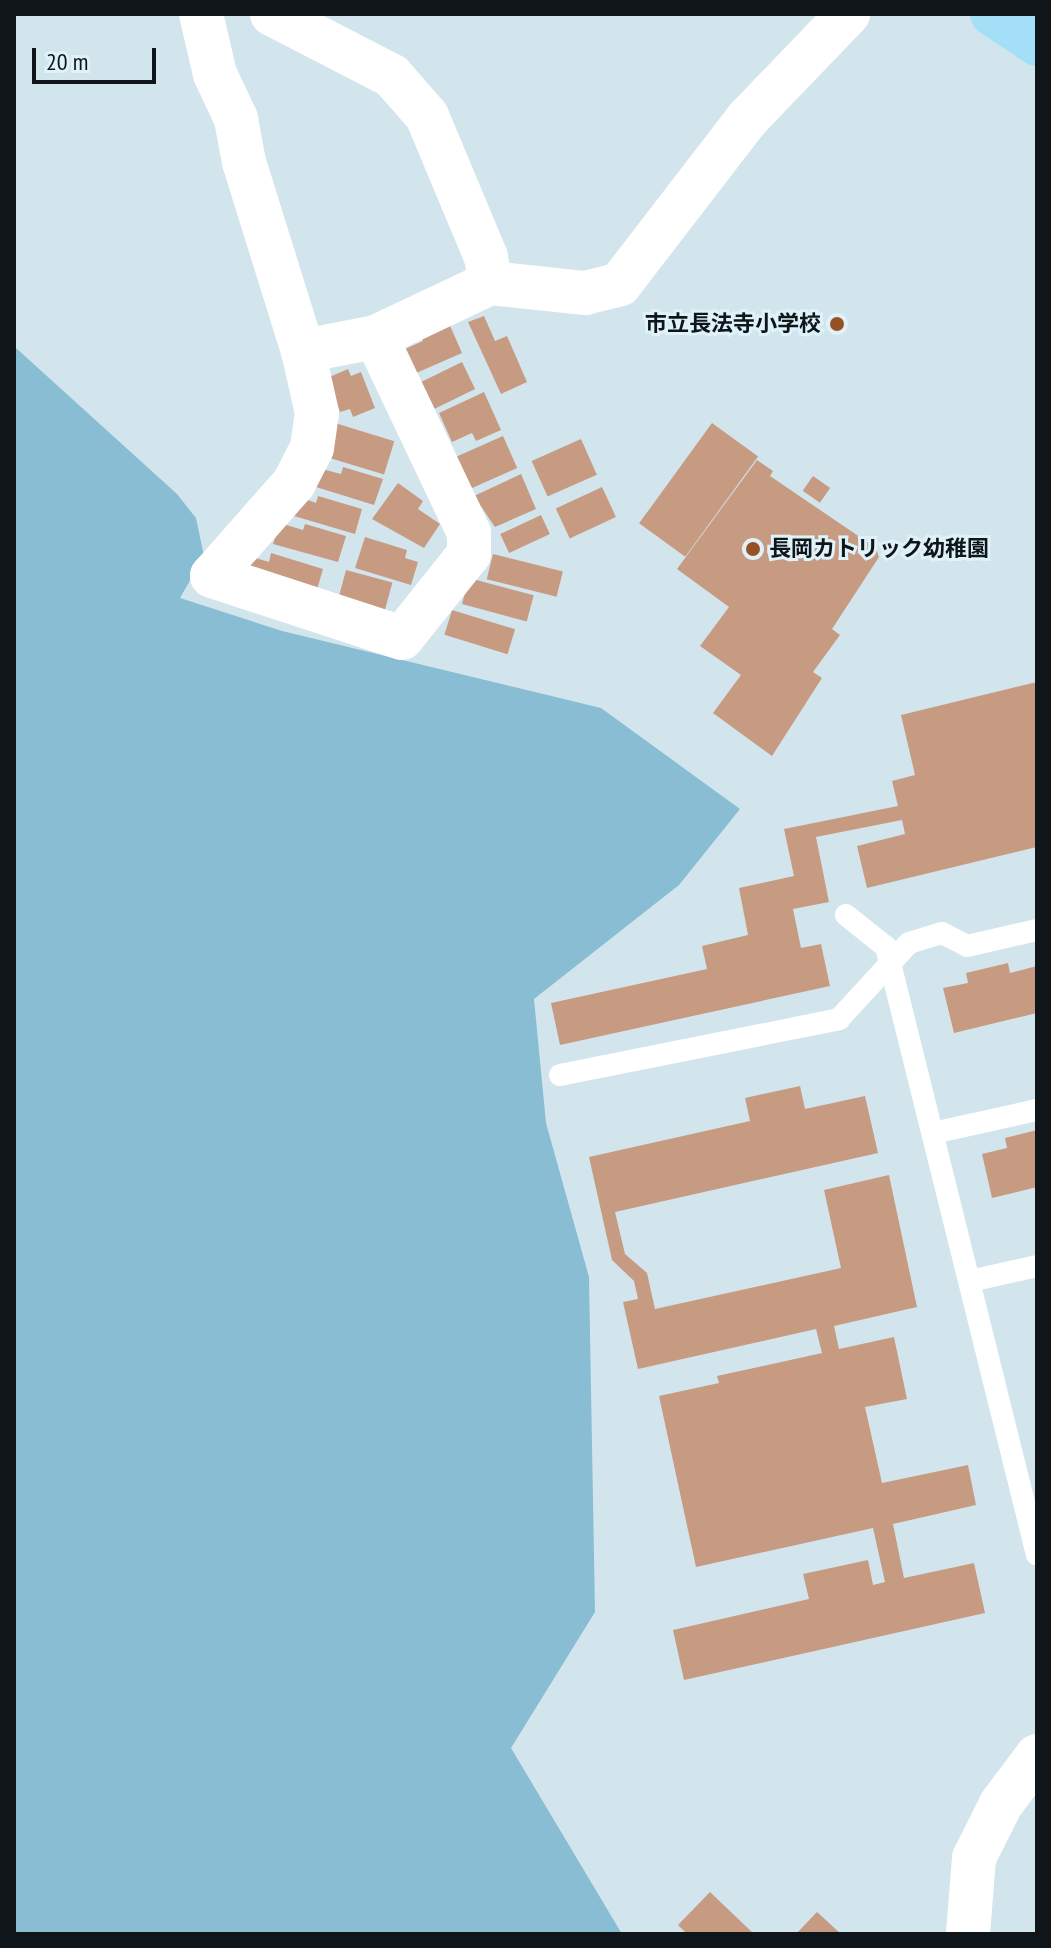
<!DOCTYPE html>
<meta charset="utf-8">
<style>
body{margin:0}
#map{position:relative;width:1051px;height:1948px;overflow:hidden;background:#d2e5ed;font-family:"PT Sans Narrow","Noto Sans JP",sans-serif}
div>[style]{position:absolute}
.forest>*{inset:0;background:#88bdd3}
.building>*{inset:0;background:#c79b82;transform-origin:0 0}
.service>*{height:22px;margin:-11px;padding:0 11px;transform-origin:11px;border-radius:11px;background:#fff}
.minor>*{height:44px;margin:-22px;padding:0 22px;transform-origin:22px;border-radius:22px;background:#fff}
.tertiary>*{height:44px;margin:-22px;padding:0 22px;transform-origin:22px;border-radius:22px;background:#fff}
.primary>*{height:44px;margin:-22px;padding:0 22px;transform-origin:22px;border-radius:22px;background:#a3e0f7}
.dots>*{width:22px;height:22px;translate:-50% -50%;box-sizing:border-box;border:4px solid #dff2fa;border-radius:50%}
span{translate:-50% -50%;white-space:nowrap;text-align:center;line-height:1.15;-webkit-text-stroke:6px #dff2fa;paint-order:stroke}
.poi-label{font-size:22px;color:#0f1518;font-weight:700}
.right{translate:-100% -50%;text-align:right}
.left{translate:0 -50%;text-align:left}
.frame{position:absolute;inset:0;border:16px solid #0f1518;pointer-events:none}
.scale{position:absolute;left:32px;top:48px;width:124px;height:36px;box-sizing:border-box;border:4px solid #0f1518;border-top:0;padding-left:10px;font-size:24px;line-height:28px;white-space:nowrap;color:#0f1518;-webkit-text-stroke:6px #dff2fa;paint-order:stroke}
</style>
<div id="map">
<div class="forest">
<div style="clip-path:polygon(16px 348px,177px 494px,196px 518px,204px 556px,180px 598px,282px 631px,601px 708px,740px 809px,679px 885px,534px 999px,546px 1123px,589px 1277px,595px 1612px,511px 1748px,622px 1934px,14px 1934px)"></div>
</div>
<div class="building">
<div style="clip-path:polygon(484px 316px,495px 341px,507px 336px,527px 382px,501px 394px,468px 322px)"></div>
<div style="clip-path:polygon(448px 321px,462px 353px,414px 374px,403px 350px,423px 341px,420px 334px)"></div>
<div style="left:462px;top:362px;width:30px;height:45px;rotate:64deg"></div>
<div style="clip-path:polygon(348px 369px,351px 376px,361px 372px,375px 408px,353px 417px,350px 409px,340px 412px,327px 378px)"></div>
<div style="clip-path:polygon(484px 392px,501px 430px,476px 441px,472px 433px,452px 442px,439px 413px)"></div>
<div style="left:335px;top:423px;width:62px;height:35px;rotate:17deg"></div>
<div style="left:712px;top:423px;width:57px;height:124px;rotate:36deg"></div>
<div style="left:503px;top:436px;width:35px;height:55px;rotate:66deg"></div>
<div style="left:581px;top:439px;width:39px;height:54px;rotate:66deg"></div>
<div style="clip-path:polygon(757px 460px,773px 471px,770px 476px,876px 548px,879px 557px,832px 629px,840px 635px,813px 672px,822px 678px,772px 756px,713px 713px,741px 675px,700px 646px,729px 607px,677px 569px)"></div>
<div style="clip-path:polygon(343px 467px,383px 479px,374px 505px,316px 487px,322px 469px,341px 474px)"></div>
<div style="clip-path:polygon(521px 474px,536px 509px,495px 527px,474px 496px)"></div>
<div style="left:813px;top:476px;width:21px;height:18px;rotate:35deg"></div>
<div style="clip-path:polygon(398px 483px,423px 501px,418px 509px,440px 524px,424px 548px,372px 519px)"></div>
<div style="left:602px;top:487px;width:33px;height:51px;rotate:65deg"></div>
<div style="clip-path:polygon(318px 496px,362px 509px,355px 534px,294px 516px,300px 497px,316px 503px)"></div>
<div style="left:541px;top:515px;width:21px;height:45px;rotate:65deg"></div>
<div style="clip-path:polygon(280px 523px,303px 530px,305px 524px,346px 536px,338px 562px,273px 544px)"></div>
<div style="clip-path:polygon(365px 537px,407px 550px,405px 558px,418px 562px,411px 585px,355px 568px)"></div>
<div style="clip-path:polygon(271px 553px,323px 569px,316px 593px,247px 573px,252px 557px,269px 562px)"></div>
<div style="left:493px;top:554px;width:72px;height:26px;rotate:14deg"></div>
<div style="left:346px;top:570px;width:48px;height:31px;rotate:15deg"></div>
<div style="left:469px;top:578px;width:67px;height:27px;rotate:15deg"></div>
<div style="left:452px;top:610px;width:66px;height:26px;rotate:17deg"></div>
<div style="clip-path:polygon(1037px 682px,1037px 847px,867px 888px,857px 846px,905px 834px,902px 820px,816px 837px,829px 902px,793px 909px,801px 948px,821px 944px,830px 986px,560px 1045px,551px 1003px,707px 969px,702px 946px,748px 935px,739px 888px,794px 876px,784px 829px,898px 806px,892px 781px,915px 775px,901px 715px)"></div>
<div style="clip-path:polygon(1008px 963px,1010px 973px,1037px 966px,1037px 1013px,954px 1033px,943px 988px,968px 983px,966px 973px)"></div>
<div style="clip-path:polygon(800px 1086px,805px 1109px,865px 1096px,878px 1153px,615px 1212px,625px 1254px,647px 1273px,655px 1309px,841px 1268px,824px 1190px,889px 1175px,917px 1307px,834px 1326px,839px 1349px,894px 1337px,907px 1399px,865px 1407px,882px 1483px,968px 1465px,976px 1505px,893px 1524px,904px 1578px,974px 1563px,985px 1613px,684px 1680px,673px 1630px,809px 1599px,803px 1574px,868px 1560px,873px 1585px,885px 1582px,873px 1528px,696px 1567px,659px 1396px,719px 1383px,717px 1376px,822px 1353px,816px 1329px,638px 1369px,623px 1302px,638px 1299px,634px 1281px,612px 1260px,589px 1157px,750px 1121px,745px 1098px)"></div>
<div style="clip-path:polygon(1037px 1130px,1037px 1187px,992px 1198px,982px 1154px,1007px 1148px,1005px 1138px)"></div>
<div style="clip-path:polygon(710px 1892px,754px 1934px,687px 1934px,678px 1925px)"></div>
<div style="clip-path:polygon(817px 1912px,841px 1934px,796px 1934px)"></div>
</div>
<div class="service">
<div style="left:846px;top:915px;width:51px;rotate:38.7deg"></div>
<div style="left:886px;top:947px;width:626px;rotate:76.05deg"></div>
<div style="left:560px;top:1075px;width:285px;rotate:-11.3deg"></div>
<div style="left:839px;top:1019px;width:103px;rotate:-47.4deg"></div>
<div style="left:909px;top:943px;width:34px;rotate:-17deg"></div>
<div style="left:942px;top:933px;width:28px;rotate:27deg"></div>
<div style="left:967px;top:946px;width:72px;rotate:-12.9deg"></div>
<div style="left:933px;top:1133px;width:107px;rotate:-12.5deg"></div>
<div style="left:970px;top:1281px;width:69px;rotate:-12.6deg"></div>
</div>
<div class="minor">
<div style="left:201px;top:14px;width:62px;rotate:76.9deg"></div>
<div style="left:215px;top:74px;width:50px;rotate:65deg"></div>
<div style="left:236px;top:119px;width:44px;rotate:79.5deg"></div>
<div style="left:244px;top:162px;width:198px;rotate:72.7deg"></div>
<div style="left:272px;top:14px;width:135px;rotate:27.3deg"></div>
<div style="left:392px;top:76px;width:53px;rotate:48.8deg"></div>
<div style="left:427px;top:116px;width:153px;rotate:67.3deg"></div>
<div style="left:486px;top:257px;width:26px;rotate:81deg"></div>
<div style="left:376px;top:337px;width:217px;rotate:64.6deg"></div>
<div style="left:469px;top:533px;width:21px;rotate:90deg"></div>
<div style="left:469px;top:554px;width:107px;rotate:128.6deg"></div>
<div style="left:402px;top:638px;width:200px;rotate:-161.9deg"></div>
<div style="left:212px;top:576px;width:124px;rotate:-48.6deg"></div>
<div style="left:294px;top:483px;width:39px;rotate:-63deg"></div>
<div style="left:312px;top:448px;width:35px;rotate:-82deg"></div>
<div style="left:317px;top:413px;width:64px;rotate:-102.7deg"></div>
<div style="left:303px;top:351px;width:74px;rotate:-10.9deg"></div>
<div style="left:376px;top:337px;width:126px;rotate:-25.3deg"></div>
<div style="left:490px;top:283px;width:96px;rotate:6deg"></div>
<div style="left:585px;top:293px;width:36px;rotate:-14deg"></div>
<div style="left:620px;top:284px;width:208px;rotate:-52.4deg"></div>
<div style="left:747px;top:119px;width:146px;rotate:-46.1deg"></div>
</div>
<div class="tertiary">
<div style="left:968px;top:1934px;width:76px;rotate:-85.5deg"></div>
<div style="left:974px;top:1858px;width:60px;rotate:-63.4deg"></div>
<div style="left:1001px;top:1804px;width:60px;rotate:-53.1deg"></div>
</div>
<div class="primary">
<div style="left:992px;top:14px;width:54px;rotate:33.7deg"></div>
</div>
<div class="dots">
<div style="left:837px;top:324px;background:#965225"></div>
<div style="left:753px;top:549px;background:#965225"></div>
</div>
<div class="poi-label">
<span class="right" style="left:821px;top:324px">市立長法寺小学校</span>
<span class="left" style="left:769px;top:549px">長岡カトリック幼稚園</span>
</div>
<div class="frame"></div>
<div class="scale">20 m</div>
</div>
